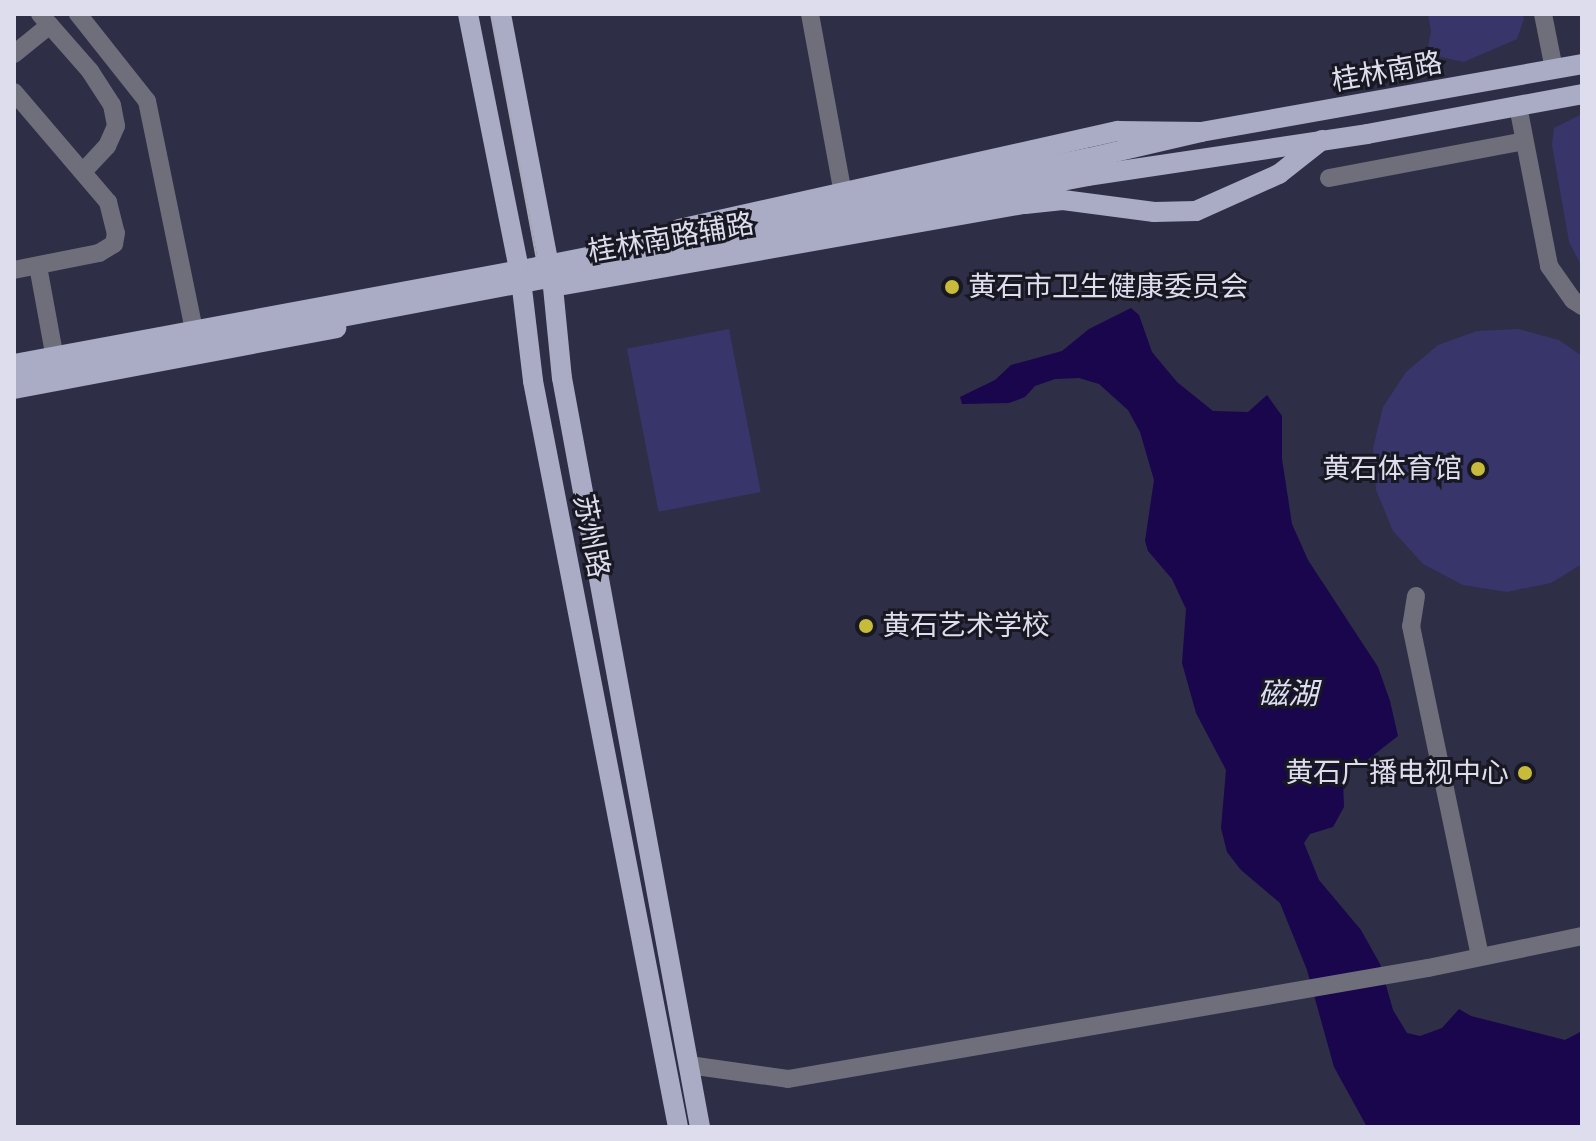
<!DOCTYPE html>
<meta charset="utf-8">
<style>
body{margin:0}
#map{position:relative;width:1596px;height:1141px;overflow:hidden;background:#2e2e47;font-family:Bitter,"Noto Sans SC",serif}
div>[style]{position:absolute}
.green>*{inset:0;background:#38356b;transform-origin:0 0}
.water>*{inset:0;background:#19064d}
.minor>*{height:18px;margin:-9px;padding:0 9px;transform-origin:9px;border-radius:9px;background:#6e6f7b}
.major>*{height:20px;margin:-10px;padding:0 10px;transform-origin:10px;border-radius:10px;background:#aaabc5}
.tram>*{height:2px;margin:-1px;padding:0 1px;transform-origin:1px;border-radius:1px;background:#a9a9bc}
.major-bridge>*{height:20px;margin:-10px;padding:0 10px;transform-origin:10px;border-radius:10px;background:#aaabc5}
.dots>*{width:22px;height:22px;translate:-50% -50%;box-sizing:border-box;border:4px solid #181823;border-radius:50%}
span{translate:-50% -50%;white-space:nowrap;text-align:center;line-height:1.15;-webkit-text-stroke:6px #181823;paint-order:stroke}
.street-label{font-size:28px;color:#dddded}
.poi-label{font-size:28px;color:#dddded}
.left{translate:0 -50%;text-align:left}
.right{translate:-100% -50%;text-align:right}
.water-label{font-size:30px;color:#dddef4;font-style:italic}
.frame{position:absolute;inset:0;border:16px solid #dddded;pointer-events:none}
</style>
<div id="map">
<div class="green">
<div style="clip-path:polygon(1428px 14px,1522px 14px,1524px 19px,1517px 39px,1464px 62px,1427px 54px,1431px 31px)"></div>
<div style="clip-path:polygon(1582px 114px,1582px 267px,1569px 242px,1552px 145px,1554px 128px)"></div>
<div style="left:729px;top:329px;width:166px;height:104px;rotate:79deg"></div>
<div style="clip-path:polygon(1519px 329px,1559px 340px,1582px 356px,1582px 564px,1551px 583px,1507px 592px,1463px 585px,1423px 564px,1393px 531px,1376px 490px,1373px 448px,1383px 407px,1406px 372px,1438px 345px,1477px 331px)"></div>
</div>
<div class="water">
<div style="clip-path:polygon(1131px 308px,1139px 315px,1152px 352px,1177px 382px,1213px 411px,1248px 412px,1267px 395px,1282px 416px,1282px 459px,1292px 524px,1308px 560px,1378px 667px,1390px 701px,1398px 736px,1361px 765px,1352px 764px,1343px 780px,1344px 807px,1333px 827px,1310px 834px,1304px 843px,1319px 880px,1361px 930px,1380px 964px,1393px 1010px,1407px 1033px,1420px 1036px,1442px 1028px,1459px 1009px,1471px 1016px,1565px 1040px,1582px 1031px,1582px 1127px,1367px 1127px,1334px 1067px,1307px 970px,1280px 903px,1241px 870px,1227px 852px,1221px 828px,1226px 770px,1196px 713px,1182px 663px,1186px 609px,1172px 579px,1148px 551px,1145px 541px,1154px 480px,1140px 432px,1128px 410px,1099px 384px,1079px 378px,1055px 379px,1035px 386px,1025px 397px,1009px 403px,962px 404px,960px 397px,995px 380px,1011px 365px,1062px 351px,1089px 329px)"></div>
</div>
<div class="minor">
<div style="left:40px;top:14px;width:76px;rotate:48.7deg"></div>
<div style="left:90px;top:71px;width:40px;rotate:57.1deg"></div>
<div style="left:112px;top:105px;width:21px;rotate:79deg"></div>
<div style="left:116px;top:126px;width:22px;rotate:114deg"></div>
<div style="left:107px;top:146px;width:35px;rotate:133deg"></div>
<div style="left:78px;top:14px;width:111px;rotate:51.6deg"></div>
<div style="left:147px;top:101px;width:225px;rotate:78.4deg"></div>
<div style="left:810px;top:14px;width:182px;rotate:79.6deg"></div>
<div style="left:1543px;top:14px;width:56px;rotate:78.7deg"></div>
<div style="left:14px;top:54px;width:46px;rotate:-38.9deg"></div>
<div style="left:14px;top:92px;width:145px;rotate:49.5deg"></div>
<div style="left:108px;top:202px;width:32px;rotate:76deg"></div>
<div style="left:116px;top:233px;width:11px;rotate:100deg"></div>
<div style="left:114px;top:244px;width:17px;rotate:149deg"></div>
<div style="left:99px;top:253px;width:87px;rotate:168.7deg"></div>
<div style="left:1518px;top:106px;width:163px;rotate:79deg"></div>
<div style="left:1549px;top:266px;width:42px;rotate:54.8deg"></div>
<div style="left:1573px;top:300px;width:11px;rotate:34deg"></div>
<div style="left:1329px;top:178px;width:198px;rotate:-10.7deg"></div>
<div style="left:38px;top:266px;width:83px;rotate:79.6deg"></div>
<div style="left:1416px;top:596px;width:30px;rotate:99deg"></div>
<div style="left:1411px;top:626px;width:336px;rotate:78.2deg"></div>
<div style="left:689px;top:1065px;width:100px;rotate:8deg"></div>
<div style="left:788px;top:1079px;width:650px;rotate:-9.84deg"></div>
<div style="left:1428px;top:968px;width:157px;rotate:-11.7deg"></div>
</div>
<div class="major">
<div style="left:468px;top:14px;width:271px;rotate:78.7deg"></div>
<div style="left:521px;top:280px;width:102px;rotate:83.2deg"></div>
<div style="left:533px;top:381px;width:760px;rotate:79deg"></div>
<div style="left:501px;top:14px;width:278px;rotate:79.2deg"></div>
<div style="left:553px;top:287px;width:91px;rotate:84.4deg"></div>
<div style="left:562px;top:378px;width:762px;rotate:79.56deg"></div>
<div style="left:1089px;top:158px;width:115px;rotate:-13.1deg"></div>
<div style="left:1201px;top:132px;width:387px;rotate:-10.1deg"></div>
<div style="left:1087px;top:176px;width:283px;rotate:-8.5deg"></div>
<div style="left:1367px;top:134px;width:219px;rotate:-10.5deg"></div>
<div style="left:679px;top:229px;width:450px;rotate:-12.6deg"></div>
<div style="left:1118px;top:131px;width:83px;rotate:0.7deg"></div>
<div style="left:564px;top:285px;width:468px;rotate:-10deg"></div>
<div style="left:1025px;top:204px;width:38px;rotate:-6deg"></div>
<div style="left:1063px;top:200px;width:92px;rotate:7.5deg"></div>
<div style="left:1154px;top:212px;width:42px;rotate:-1.4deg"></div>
<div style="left:1196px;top:211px;width:91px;rotate:-24deg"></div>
<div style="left:1279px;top:174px;width:55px;rotate:-38.3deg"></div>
<div style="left:14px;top:389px;width:328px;rotate:-10.7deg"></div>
</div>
<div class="tram">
<div style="left:14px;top:375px;width:526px;rotate:-10.73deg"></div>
<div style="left:531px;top:277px;width:12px;rotate:-59deg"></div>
<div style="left:537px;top:267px;width:7px;rotate:-90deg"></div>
<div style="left:537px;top:260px;width:250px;rotate:-100.6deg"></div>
</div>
<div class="major-bridge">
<div style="left:14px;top:364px;width:532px;rotate:-10.51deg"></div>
<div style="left:537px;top:267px;width:563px;rotate:-11.17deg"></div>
<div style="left:14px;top:379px;width:1092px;rotate:-10.71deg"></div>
</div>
<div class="dots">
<div style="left:952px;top:287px;background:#c8bb3b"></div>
<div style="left:1478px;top:469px;background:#c8bb3b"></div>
<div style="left:866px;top:626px;background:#c8bb3b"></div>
<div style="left:1525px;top:773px;background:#c8bb3b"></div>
</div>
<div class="street-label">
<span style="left:1387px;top:72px;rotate:-10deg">桂林南路</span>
<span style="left:671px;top:238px;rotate:-10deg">桂林南路辅路</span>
<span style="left:591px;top:536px;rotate:79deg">苏州路</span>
</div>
<div class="poi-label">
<span class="left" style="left:968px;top:287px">黄石市卫生健康委员会</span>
<span class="right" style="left:1462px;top:469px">黄石体育馆</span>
<span class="left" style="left:882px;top:626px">黄石艺术学校</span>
<span class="right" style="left:1509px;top:773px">黄石广播电视中心</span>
</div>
<div class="water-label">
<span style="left:1288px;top:694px">磁湖</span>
</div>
<div class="frame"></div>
</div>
